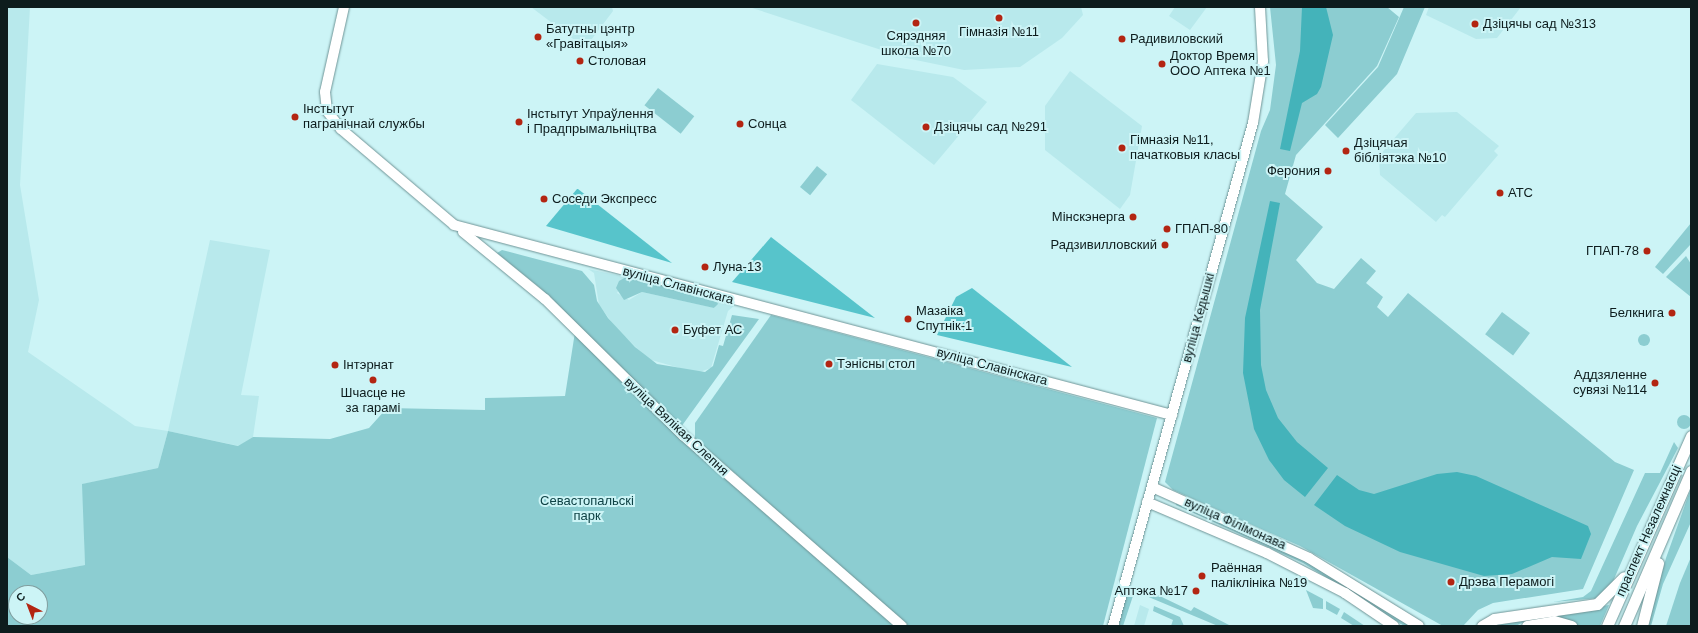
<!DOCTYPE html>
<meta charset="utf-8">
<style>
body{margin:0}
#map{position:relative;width:1698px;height:633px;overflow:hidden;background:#ccf4f6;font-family:Arial,sans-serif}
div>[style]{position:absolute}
.built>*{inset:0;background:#b8e9ec}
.green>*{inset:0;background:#8ccdd1;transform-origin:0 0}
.round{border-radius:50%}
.forest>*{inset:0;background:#57c4cb}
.water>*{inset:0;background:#44b3ba}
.roads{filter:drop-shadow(0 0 1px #6f9496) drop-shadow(0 0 1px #6f9496)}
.secondary>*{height:10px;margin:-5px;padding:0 5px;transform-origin:5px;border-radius:5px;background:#fff}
.primary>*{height:11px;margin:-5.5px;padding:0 5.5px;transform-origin:5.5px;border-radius:5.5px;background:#fff}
.dots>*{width:11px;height:11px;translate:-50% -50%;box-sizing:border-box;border:2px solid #ccf4f6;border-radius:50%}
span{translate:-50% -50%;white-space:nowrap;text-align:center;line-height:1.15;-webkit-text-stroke:4px #ccf4f6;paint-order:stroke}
.poi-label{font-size:13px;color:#0d1c1d}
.left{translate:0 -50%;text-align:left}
.right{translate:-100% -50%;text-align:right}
.street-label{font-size:13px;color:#0d1c1d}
.park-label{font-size:13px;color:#0f4245}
.frame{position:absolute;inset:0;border:8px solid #0d1c1d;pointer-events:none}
.north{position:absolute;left:8px;top:585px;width:40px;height:40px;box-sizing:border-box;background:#ccf4f6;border:1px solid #809e9f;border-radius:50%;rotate:318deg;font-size:11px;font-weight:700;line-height:16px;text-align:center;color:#0d1c1d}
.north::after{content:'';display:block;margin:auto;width:14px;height:18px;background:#b32512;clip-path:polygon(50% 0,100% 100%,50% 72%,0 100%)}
</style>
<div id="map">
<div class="built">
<div style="clip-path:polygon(7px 7px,30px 7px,20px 185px,39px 300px,28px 352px,135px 426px,168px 431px,210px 240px,270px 250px,241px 395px,259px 396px,253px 437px,239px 446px,168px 431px,158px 468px,83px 484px,85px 565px,31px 575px,7px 557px)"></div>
<div style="clip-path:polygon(531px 7px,612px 7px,613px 11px,585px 48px)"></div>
<div style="clip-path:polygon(749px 7px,1081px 7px,1083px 15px,1062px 38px,1020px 67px,964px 70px,906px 58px)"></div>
<div style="clip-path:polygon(1175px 7px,1207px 7px,1190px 30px,1169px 16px)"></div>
<div style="clip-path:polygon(1429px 7px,1521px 7px,1497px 38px,1476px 39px,1426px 15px)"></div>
<div style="clip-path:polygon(877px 64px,953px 77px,987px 102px,934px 165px,851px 100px)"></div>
<div style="clip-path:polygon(1070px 71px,1142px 126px,1130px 195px,1120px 209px,1045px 150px,1045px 106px)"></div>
<div style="clip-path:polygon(1457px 112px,1499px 146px,1494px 151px,1498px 155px,1445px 217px,1442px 215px,1436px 222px,1380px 175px,1379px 156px,1416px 113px)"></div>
<div style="clip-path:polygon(588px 269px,626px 277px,617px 293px,629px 300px,642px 292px,715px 308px,716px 300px,735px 305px,728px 311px,711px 368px,697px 373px,648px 359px,616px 328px,599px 305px,594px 273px)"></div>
<div style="clip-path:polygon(1140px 605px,1149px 609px,1144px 626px,1134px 626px)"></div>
</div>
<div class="green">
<div style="clip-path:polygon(1270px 7px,1387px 7px,1399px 17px,1377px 66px,1296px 155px,1285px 194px,1323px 227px,1296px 260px,1317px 283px,1334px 289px,1361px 258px,1376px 271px,1366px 283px,1383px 297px,1377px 307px,1388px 317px,1408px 293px,1615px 462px,1634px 470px,1583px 589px,1493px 603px,1478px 610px,1463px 626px,1443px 626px,1300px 546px,1173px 490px,1165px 482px,1261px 131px,1270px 110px,1276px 65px)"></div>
<div style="clip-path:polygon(1404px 7px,1425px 7px,1397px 74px,1338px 138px,1325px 125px,1378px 67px)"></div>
<div style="left:658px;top:88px;width:46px;height:22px;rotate:38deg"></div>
<div style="left:817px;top:166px;width:13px;height:27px;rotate:39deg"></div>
<div style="clip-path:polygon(1691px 223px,1691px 244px,1663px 274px,1655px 267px)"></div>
<div style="clip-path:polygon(502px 250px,582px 271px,594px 285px,597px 301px,608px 318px,635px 347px,657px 364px,705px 372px,713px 366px,719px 345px,723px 346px,732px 315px,759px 319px,681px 427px,540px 288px,497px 253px)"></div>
<div style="clip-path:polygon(1686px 256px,1691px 264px,1691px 297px,1666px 277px)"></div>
<div style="clip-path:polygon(626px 277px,716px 300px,718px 304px,714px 308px,642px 292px,624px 300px,616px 288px,619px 281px)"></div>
<div style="left:1502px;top:312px;width:35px;height:28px;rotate:37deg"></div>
<div style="clip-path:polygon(771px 315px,1157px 418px,1103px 626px,908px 626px,695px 438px,695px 423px)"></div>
<div style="clip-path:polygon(evenodd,575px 332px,897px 626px,7px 626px,7px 557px,31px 575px,85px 565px,82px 484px,158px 468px,168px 431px,238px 446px,253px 437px,330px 439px,369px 428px,387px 408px,485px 410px,485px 398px,565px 396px,575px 332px,16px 593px,40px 593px,40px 617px,16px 617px,16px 593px)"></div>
<div class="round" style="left:1638px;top:334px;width:12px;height:12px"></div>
<div class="round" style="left:1677px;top:415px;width:14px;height:14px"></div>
<div style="clip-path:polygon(1674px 442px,1678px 448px,1637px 526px,1611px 586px,1600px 598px,1553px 602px,1583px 597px,1591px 591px,1645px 473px,1660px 473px)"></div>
<div style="clip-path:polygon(1691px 488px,1691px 522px,1663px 584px,1651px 626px,1647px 626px,1666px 558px)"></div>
<div style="clip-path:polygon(1176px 501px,1304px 560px,1412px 626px,1404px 626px,1303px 563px,1176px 505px)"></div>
<div style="clip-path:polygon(1691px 557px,1691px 626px,1666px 626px,1680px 583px)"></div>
<div style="clip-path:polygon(1141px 587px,1191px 611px,1194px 607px,1231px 626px,1218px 626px,1139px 593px)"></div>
<div style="clip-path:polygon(1306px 590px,1323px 599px,1323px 609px,1313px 608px)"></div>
<div style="clip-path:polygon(1125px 593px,1133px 596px,1123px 626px,1116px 626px)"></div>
<div style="clip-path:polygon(1326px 601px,1340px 609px,1337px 615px,1326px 609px)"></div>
<div style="clip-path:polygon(1609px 605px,1600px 626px,1579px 626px,1558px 617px,1527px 620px,1516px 626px,1484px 626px)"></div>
<div style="clip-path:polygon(1154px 606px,1180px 617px,1184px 626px,1171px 626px,1173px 620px,1153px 611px)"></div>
<div style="clip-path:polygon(1344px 612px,1365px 626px,1354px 626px,1341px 618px)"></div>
</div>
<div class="forest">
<div style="clip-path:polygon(577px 189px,578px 189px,672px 263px,546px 226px)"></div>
<div style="clip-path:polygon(771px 237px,875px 318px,732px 282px)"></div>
<div style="clip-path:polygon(972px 288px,1072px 367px,937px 335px,956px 297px)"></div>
</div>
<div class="water">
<div style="clip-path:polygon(1302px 7px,1326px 7px,1333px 35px,1321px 87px,1317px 94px,1302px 103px,1290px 151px,1280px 149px,1300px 51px)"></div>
<div style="clip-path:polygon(1270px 201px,1280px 203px,1260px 310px,1261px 365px,1266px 390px,1278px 418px,1297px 442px,1328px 468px,1305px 497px,1284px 480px,1269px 460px,1254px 429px,1243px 373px,1245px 318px)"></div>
<div style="clip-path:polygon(1457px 472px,1476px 476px,1588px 526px,1591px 534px,1581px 559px,1552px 557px,1512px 574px,1484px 576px,1400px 552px,1345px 526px,1314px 505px,1337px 475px,1359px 490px,1374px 494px,1437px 474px)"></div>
</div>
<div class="roads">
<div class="secondary">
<div style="left:344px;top:7px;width:87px;rotate:102.6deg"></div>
<div style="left:325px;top:92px;width:19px;rotate:84deg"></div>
<div style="left:327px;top:111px;width:23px;rotate:52deg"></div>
<div style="left:341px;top:129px;width:148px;rotate:40.3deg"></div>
<div style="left:454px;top:225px;width:743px;rotate:14.82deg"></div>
<div style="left:463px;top:232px;width:106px;rotate:39.3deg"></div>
<div style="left:545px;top:299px;width:195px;rotate:44.6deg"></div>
<div style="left:684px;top:436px;width:289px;rotate:41.1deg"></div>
<div style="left:1152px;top:487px;width:172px;rotate:24.3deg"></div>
<div style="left:1309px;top:558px;width:129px;rotate:31.7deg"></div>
<div style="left:1147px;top:502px;width:130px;rotate:23deg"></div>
<div style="left:1267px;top:553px;width:88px;rotate:27.1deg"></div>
<div style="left:1345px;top:593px;width:59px;rotate:34deg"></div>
<div style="left:1113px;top:626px;width:522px;rotate:-74.45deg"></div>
<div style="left:1253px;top:123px;width:63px;rotate:-80.8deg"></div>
<div style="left:1263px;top:61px;width:54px;rotate:-93.2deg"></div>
</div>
<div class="primary">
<div style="left:1482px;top:626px;width:14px;rotate:-30deg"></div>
<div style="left:1494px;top:619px;width:104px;rotate:-8.3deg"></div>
<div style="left:1597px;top:604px;width:38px;rotate:-45deg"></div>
<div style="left:1527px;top:626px;width:27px;rotate:-10deg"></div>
<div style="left:1554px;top:621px;width:18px;rotate:16deg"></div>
<div style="left:1607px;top:626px;width:208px;rotate:-66.1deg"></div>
<div style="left:1624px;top:626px;width:169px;rotate:-66.6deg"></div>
<div style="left:1642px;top:626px;width:65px;rotate:-75.7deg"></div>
</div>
</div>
<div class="dots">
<div style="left:999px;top:18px;background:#b32512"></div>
<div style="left:916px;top:23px;background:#b32512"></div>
<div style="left:1475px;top:24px;background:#b32512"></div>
<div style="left:538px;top:37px;background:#b32512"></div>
<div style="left:1122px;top:39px;background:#b32512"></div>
<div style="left:580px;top:61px;background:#b32512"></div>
<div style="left:1162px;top:64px;background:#b32512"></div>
<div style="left:295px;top:117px;background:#b32512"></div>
<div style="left:519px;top:122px;background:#b32512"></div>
<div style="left:740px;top:124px;background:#b32512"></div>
<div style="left:926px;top:127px;background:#b32512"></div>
<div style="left:1122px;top:148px;background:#b32512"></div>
<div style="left:1346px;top:151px;background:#b32512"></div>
<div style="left:1328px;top:171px;background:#b32512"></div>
<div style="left:1500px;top:193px;background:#b32512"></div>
<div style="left:544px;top:199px;background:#b32512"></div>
<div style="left:1133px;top:217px;background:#b32512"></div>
<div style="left:1167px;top:229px;background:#b32512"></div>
<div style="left:1165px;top:245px;background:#b32512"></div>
<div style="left:1647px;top:251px;background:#b32512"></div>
<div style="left:705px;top:267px;background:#b32512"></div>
<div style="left:1672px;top:313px;background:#b32512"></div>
<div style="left:908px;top:319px;background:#b32512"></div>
<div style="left:675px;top:330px;background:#b32512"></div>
<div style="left:829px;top:364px;background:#b32512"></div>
<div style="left:335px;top:365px;background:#b32512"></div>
<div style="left:373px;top:380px;background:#b32512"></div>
<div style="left:1655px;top:383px;background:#b32512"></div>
<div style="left:1202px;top:576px;background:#b32512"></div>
<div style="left:1451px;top:582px;background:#b32512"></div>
<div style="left:1196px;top:591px;background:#b32512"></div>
</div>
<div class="poi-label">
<span class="left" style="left:1483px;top:24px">Дзіцячы сад №313</span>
<span class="left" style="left:546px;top:37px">Батутны цэнтр<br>«Гравітацыя»</span>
<span style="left:999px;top:32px">Гімназія №11</span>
<span style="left:916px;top:44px">Сярэдняя<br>школа №70</span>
<span class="left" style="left:1130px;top:39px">Радивиловский</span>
<span class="left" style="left:1170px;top:64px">Доктор Время<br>ООО Аптека №1</span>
<span class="left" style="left:588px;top:61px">Столовая</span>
<span class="left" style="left:303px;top:117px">Інстытут<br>пагранічнай службы</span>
<span class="left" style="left:527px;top:122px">Інстытут Упраўлення<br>і Прадпрымальніцтва</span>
<span class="left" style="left:748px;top:124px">Сонца</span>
<span class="left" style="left:934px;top:127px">Дзіцячы сад №291</span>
<span class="left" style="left:1130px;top:148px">Гімназія №11,<br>пачатковыя класы</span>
<span class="left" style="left:1354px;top:151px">Дзіцячая<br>бібліятэка №10</span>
<span class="right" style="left:1320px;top:171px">Ферония</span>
<span class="left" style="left:1508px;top:193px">АТС</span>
<span class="left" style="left:552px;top:199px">Соседи Экспресс</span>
<span class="right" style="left:1125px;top:217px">Мінскэнерга</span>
<span class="left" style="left:1175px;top:229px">ГПАП-80</span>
<span class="right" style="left:1157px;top:245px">Радзивилловский</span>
<span class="right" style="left:1639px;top:251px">ГПАП-78</span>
<span class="left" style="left:713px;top:267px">Луна-13</span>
<span class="left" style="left:916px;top:319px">Мазаіка<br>Спутнік-1</span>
<span class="right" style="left:1664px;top:313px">Белкнига</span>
<span class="left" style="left:683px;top:330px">Буфет АС</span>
<span class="left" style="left:837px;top:364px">Тэнісны стол</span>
<span class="left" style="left:343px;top:365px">Інтэрнат</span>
<span class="right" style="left:1647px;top:383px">Аддзяленне<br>сувязі №114</span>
<span style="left:373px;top:401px">Шчасце не<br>за гарамі</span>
<span class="left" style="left:1211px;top:576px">Раённая<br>паліклініка №19</span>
<span class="left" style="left:1459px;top:582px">Дрэва Перамогі</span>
<span class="right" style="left:1188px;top:591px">Аптэка №17</span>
</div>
<div class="street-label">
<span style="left:678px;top:286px;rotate:15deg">вуліца Славінскага</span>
<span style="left:1199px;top:318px;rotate:-75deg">вуліца Кедышкі</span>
<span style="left:992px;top:367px;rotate:15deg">вуліца Славінскага</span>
<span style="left:676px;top:427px;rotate:43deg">вуліца Вялікая Слепня</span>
<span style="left:1235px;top:524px;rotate:24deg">вуліца Філімонава</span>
<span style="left:1649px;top:531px;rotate:-66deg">праспект Незалежнасці</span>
</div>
<div class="park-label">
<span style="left:587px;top:509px">Севастопальскі<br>парк</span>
</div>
<div class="frame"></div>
<div class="north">С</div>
</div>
